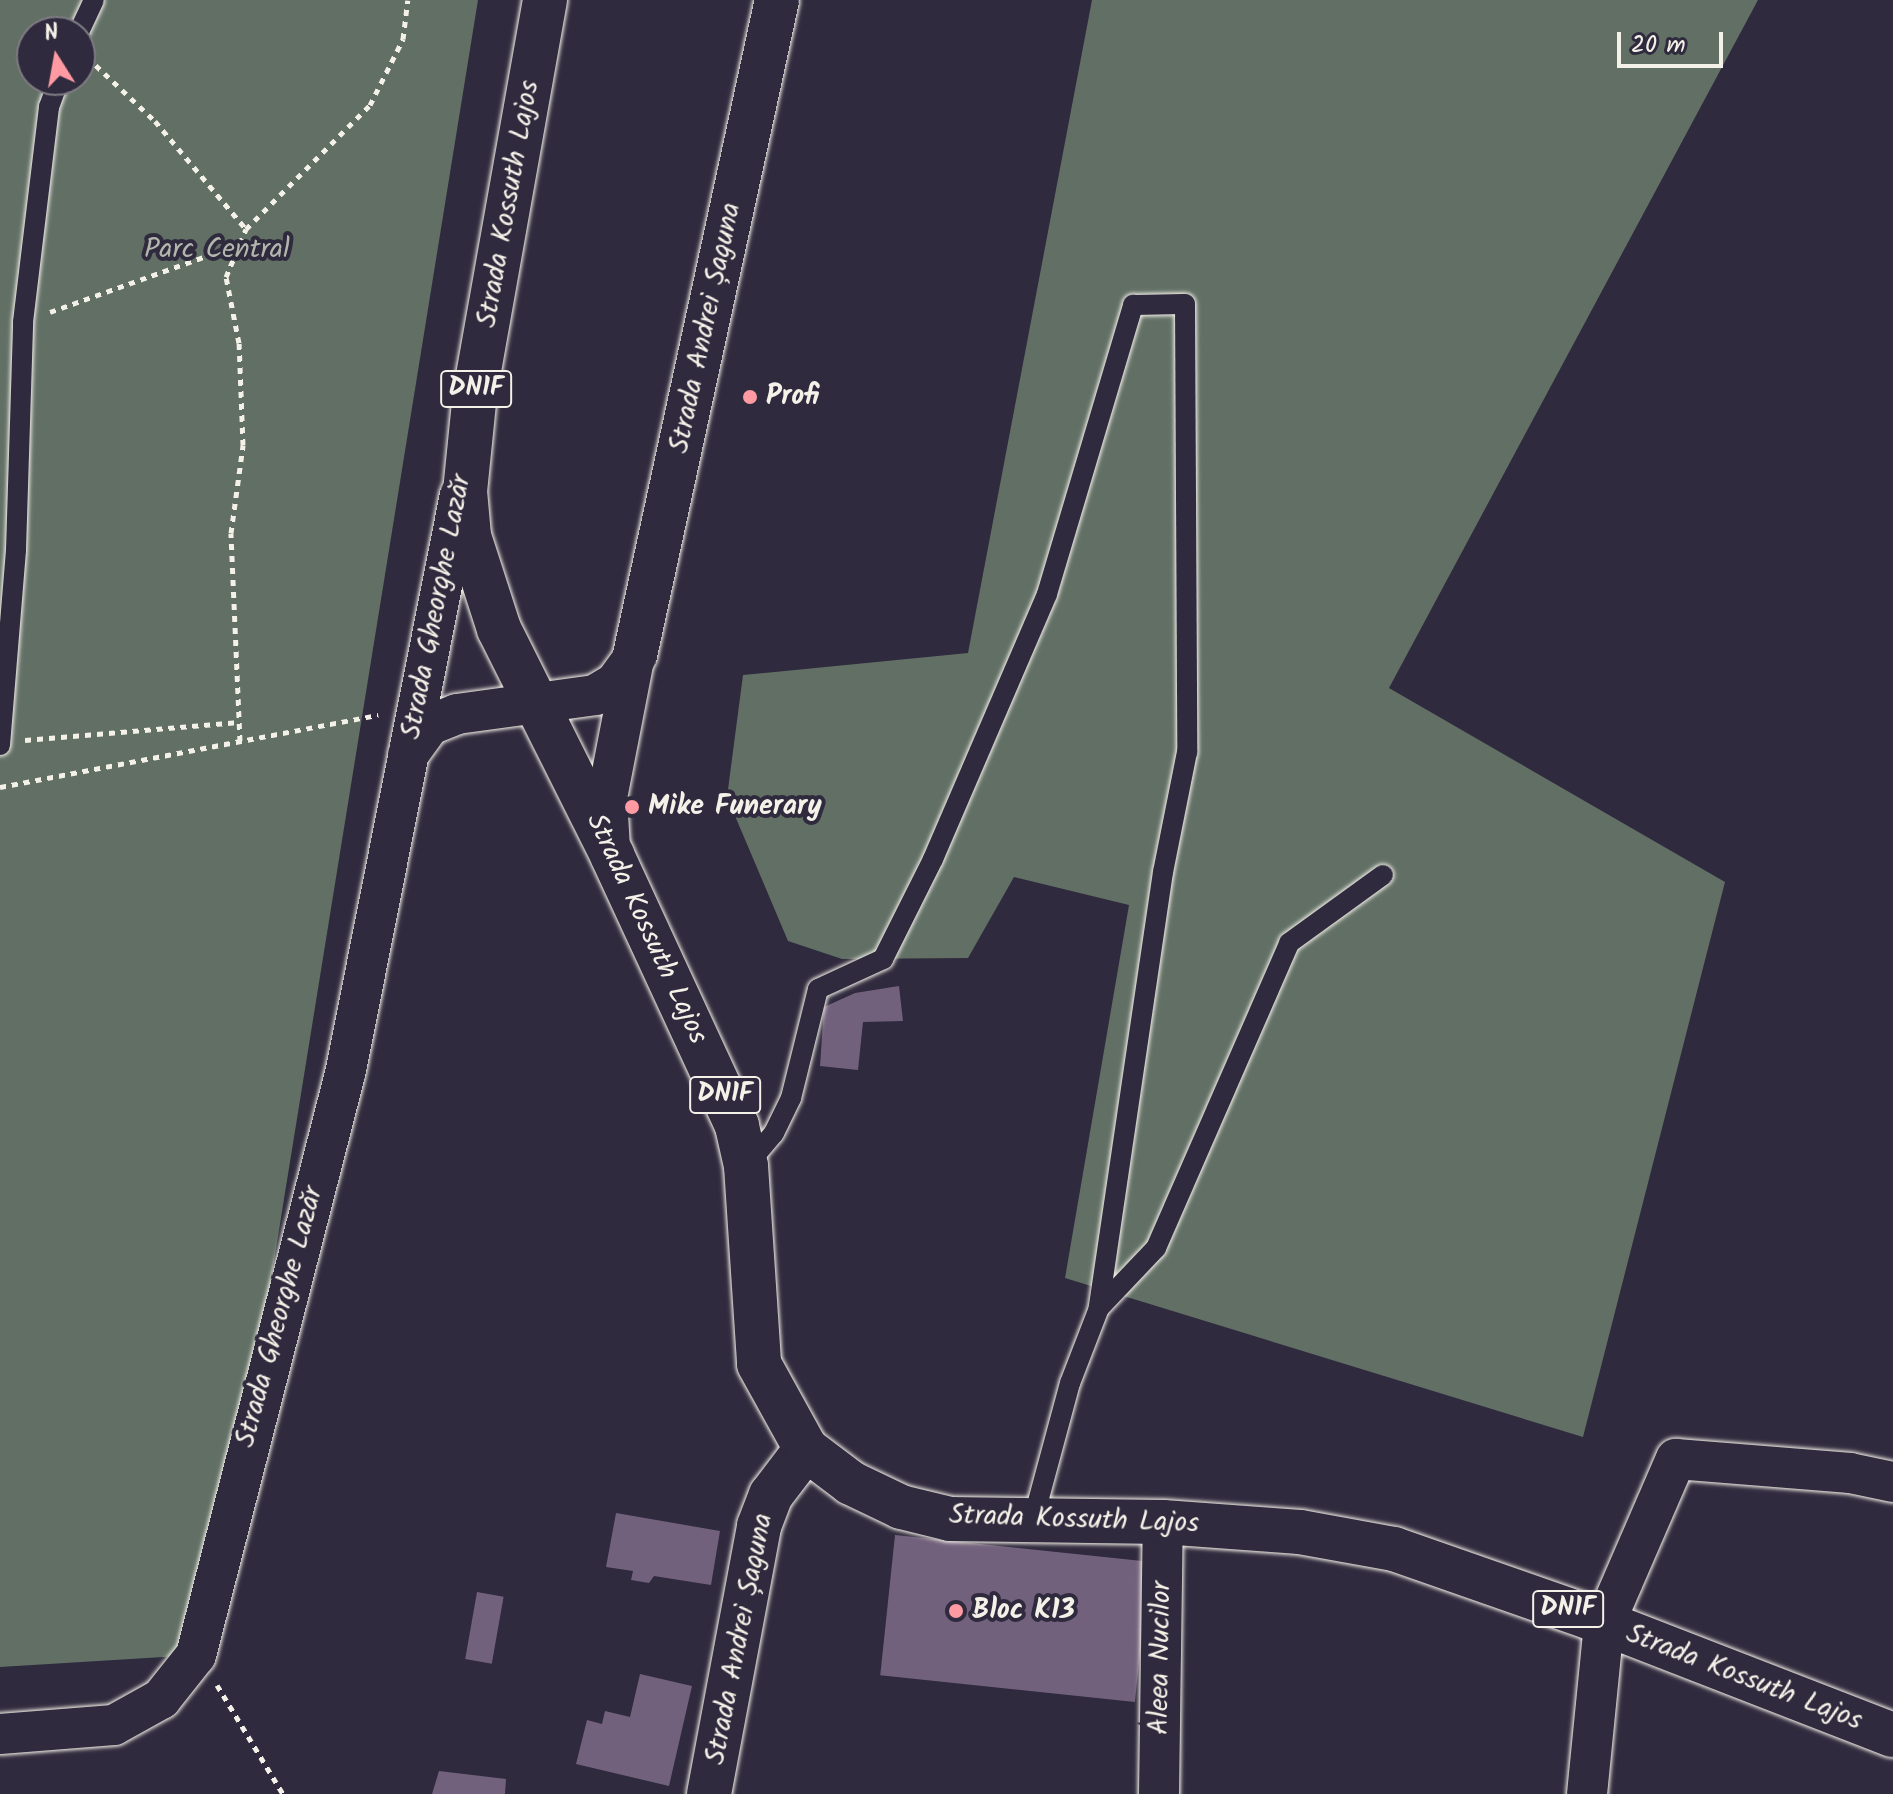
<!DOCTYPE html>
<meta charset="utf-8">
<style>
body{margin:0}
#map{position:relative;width:1893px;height:1794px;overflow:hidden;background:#2f2a3d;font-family:Kalam,sans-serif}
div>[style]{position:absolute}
.green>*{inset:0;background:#616f65}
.building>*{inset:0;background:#72617c;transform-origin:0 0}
.path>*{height:5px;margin-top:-2.5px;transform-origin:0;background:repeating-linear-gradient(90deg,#f4f1e8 0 6px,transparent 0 12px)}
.roads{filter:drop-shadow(0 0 2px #f4f1e8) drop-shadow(0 0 2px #f4f1e8)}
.service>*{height:20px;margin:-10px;padding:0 10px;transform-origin:10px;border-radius:10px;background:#2f2a3d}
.minor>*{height:40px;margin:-20px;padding:0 20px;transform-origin:20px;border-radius:20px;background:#2f2a3d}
.tertiary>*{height:44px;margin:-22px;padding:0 22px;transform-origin:22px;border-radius:22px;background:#2f2a3d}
.primary>*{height:44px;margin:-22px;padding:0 22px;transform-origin:22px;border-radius:22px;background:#2f2a3d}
.dots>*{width:22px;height:22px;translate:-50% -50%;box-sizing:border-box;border:4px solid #2f2a3d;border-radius:50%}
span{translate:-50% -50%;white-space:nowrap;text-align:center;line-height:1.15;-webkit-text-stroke:8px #2f2a3d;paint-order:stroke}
.shield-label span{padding:2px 6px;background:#2f2a3d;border:2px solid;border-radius:6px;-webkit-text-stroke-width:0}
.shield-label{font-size:26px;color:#f4f1e8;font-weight:700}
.street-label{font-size:28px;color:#f4f1e8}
.park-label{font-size:28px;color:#b2b6ad}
.poi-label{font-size:28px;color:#f4f1e8;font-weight:700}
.left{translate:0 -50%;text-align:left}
.north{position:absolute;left:16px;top:16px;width:80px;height:80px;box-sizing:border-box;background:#2f2a3d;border:2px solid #7e7a81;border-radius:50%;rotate:349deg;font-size:22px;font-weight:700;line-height:32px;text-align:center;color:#f4f1e8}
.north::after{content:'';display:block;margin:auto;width:28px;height:36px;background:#ff9aa2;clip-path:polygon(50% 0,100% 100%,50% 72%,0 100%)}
.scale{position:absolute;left:1617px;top:32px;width:106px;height:36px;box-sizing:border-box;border:4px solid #f4f1e8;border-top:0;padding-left:10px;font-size:24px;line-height:28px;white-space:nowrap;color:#f4f1e8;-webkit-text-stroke:6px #2f2a3d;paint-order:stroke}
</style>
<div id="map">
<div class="green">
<div style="clip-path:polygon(evenodd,0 0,478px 0,240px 1471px,196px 1655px,0 1667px,0 0,32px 32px,80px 32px,80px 80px,32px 80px,32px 32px)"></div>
<div style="clip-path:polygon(1092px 0,1758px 0,1389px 688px,1725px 882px,1583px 1437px,1065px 1278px,1129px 905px,1014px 877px,968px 958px,842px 959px,788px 941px,727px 797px,743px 675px,968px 653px)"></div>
</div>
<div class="building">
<div style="clip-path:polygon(899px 986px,903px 1021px,863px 1022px,858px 1070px,820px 1066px,824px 1007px,855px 993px)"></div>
<div style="clip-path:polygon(616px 1513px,720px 1531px,711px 1585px,654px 1576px,649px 1583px,631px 1580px,633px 1571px,606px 1567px)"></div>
<div style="left:895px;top:1535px;width:256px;height:141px;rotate:6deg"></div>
<div style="left:477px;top:1592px;width:27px;height:68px;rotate:10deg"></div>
<div style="clip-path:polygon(640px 1674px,692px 1686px,669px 1786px,576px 1764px,587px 1720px,602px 1724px,605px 1711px,630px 1717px)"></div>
<div style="clip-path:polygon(439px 1771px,506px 1779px,505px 1794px,432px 1794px)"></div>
</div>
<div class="path">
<div style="left:87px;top:57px;width:93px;rotate:43.3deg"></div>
<div style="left:155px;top:121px;width:141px;rotate:49.9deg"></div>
<div style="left:50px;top:312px;width:202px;rotate:-19.7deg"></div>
<div style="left:25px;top:740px;width:215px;rotate:-4.8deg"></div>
<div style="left:240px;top:741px;width:208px;rotate:-92.5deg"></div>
<div style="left:231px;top:533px;width:89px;rotate:-82.2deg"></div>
<div style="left:243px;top:445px;width:102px;rotate:-92.2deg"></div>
<div style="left:239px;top:343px;width:67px;rotate:-101.1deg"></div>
<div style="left:226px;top:277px;width:52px;rotate:-67.4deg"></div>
<div style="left:246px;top:229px;width:175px;rotate:-45deg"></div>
<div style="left:370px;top:105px;width:74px;rotate:-63.4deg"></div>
<div style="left:403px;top:39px;width:39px;rotate:-83deg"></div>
<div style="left:0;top:787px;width:385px;rotate:-10.8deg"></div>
<div style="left:217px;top:1685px;width:127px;rotate:58.8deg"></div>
</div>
<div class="roads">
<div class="service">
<div style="left:79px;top:32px;width:35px;rotate:-65deg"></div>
<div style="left:0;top:745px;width:196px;rotate:-85.3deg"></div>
<div style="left:16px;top:550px;width:228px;rotate:-88.2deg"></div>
<div style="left:23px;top:322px;width:217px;rotate:-83.1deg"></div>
<div style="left:49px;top:107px;width:29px;rotate:-70deg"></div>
<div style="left:746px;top:1166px;width:43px;rotate:-49.7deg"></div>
<div style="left:774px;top:1133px;width:39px;rotate:-64deg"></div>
<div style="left:791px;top:1098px;width:112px;rotate:-76.1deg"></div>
<div style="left:818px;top:989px;width:72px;rotate:-24.8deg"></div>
<div style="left:883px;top:959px;width:112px;rotate:-63.4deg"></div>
<div style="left:933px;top:859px;width:288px;rotate:-66.7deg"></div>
<div style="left:1047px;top:594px;width:302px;rotate:-73.4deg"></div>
<div style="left:1133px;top:305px;width:52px;rotate:-1.1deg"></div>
<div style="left:1185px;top:304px;width:448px;rotate:89.7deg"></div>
<div style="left:1187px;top:752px;width:122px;rotate:101.3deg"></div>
<div style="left:1163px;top:872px;width:441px;rotate:98.4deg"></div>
<div style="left:1099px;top:1308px;width:80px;rotate:111.1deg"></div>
<div style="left:1070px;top:1383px;width:142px;rotate:105.1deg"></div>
<div style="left:1099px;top:1308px;width:83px;rotate:-46.5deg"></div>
<div style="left:1156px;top:1248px;width:333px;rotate:-66.4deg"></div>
<div style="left:1289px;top:943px;width:116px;rotate:-35.9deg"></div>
</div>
<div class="minor">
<div style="left:408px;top:755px;width:37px;rotate:-54deg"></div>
<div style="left:430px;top:725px;width:29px;rotate:-22deg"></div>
<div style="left:457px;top:714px;width:139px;rotate:-7.8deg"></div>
<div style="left:595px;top:695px;width:23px;rotate:-31deg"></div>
<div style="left:615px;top:683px;width:34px;rotate:-54deg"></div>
<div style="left:610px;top:848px;width:50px;rotate:-93.4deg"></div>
<div style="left:607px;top:798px;width:142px;rotate:-79deg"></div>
<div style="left:0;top:1734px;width:114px;rotate:-4.5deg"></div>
<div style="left:114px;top:1725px;width:54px;rotate:-29deg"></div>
<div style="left:161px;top:1699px;width:56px;rotate:-51.5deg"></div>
<div style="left:196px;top:1655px;width:604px;rotate:-75.62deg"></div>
<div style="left:346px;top:1070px;width:586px;rotate:-78.79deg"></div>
<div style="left:1159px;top:1794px;width:272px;rotate:-89.2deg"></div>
<div style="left:1587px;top:1794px;width:170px;rotate:-84.3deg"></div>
<div style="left:1604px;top:1625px;width:181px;rotate:-66.6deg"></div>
<div style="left:1676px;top:1459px;width:175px;rotate:4.6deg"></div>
<div style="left:1850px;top:1473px;width:44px;rotate:11.8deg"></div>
</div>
<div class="tertiary">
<div style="left:635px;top:655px;width:670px;rotate:-77.77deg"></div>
<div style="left:709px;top:1794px;width:273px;rotate:-79.4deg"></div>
<div style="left:759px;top:1526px;width:33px;rotate:-69deg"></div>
<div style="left:771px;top:1495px;width:58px;rotate:-52.7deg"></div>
</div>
<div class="primary">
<div style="left:545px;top:0;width:399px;rotate:100.1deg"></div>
<div style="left:475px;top:393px;width:99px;rotate:95.8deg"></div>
<div style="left:465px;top:491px;width:45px;rotate:84.9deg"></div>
<div style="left:469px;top:536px;width:98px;rotate:72.1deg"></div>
<div style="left:499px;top:629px;width:253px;rotate:63.4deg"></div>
<div style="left:612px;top:855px;width:298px;rotate:65.2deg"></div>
<div style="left:737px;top:1126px;width:41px;rotate:77.3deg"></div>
<div style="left:746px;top:1166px;width:198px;rotate:86.2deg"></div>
<div style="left:759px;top:1364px;width:97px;rotate:61.1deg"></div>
<div style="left:806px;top:1449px;width:56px;rotate:37.1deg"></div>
<div style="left:851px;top:1483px;width:55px;rotate:25.6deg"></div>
<div style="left:901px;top:1507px;width:50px;rotate:13.8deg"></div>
<div style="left:950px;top:1519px;width:213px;rotate:0.8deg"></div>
<div style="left:1163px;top:1522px;width:137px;rotate:4.2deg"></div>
<div style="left:1300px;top:1532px;width:96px;rotate:10.3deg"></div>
<div style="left:1394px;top:1549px;width:209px;rotate:19.3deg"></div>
<div style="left:1591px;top:1618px;width:324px;rotate:21.2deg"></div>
</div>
</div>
<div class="dots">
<div style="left:750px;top:397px;background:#ff9aa2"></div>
<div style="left:632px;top:807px;background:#ff9aa2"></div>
<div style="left:956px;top:1611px;background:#ff9aa2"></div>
</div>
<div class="shield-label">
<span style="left:476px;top:389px">DN1F</span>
<span style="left:725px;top:1095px">DN1F</span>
<span style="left:1568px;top:1609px">DN1F</span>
</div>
<div class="street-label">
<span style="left:509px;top:204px;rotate:-80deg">Strada Kossuth Lajos</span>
<span style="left:706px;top:328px;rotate:-78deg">Strada Andrei Șaguna</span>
<span style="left:437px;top:607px;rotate:-79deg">Strada Gheorghe Lazăr</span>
<span style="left:646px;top:929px;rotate:65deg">Strada Kossuth Lajos</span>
<span style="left:280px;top:1317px;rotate:-75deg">Strada Gheorghe Lazăr</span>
<span style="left:1074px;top:1520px;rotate:2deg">Strada Kossuth Lajos</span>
<span style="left:740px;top:1639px;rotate:-79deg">Strada Andrei Șaguna</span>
<span style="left:1161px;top:1658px;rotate:-89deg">Aleea Nucilor</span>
<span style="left:1744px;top:1678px;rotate:21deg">Strada Kossuth Lajos</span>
</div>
<div class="park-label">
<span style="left:217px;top:250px">Parc Central</span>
</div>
<div class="poi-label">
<span class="left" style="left:766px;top:397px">Profi</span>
<span class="left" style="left:648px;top:807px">Mike Funerary</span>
<span class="left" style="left:972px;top:1611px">Bloc K13</span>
</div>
<div class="north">N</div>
<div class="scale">20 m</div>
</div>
